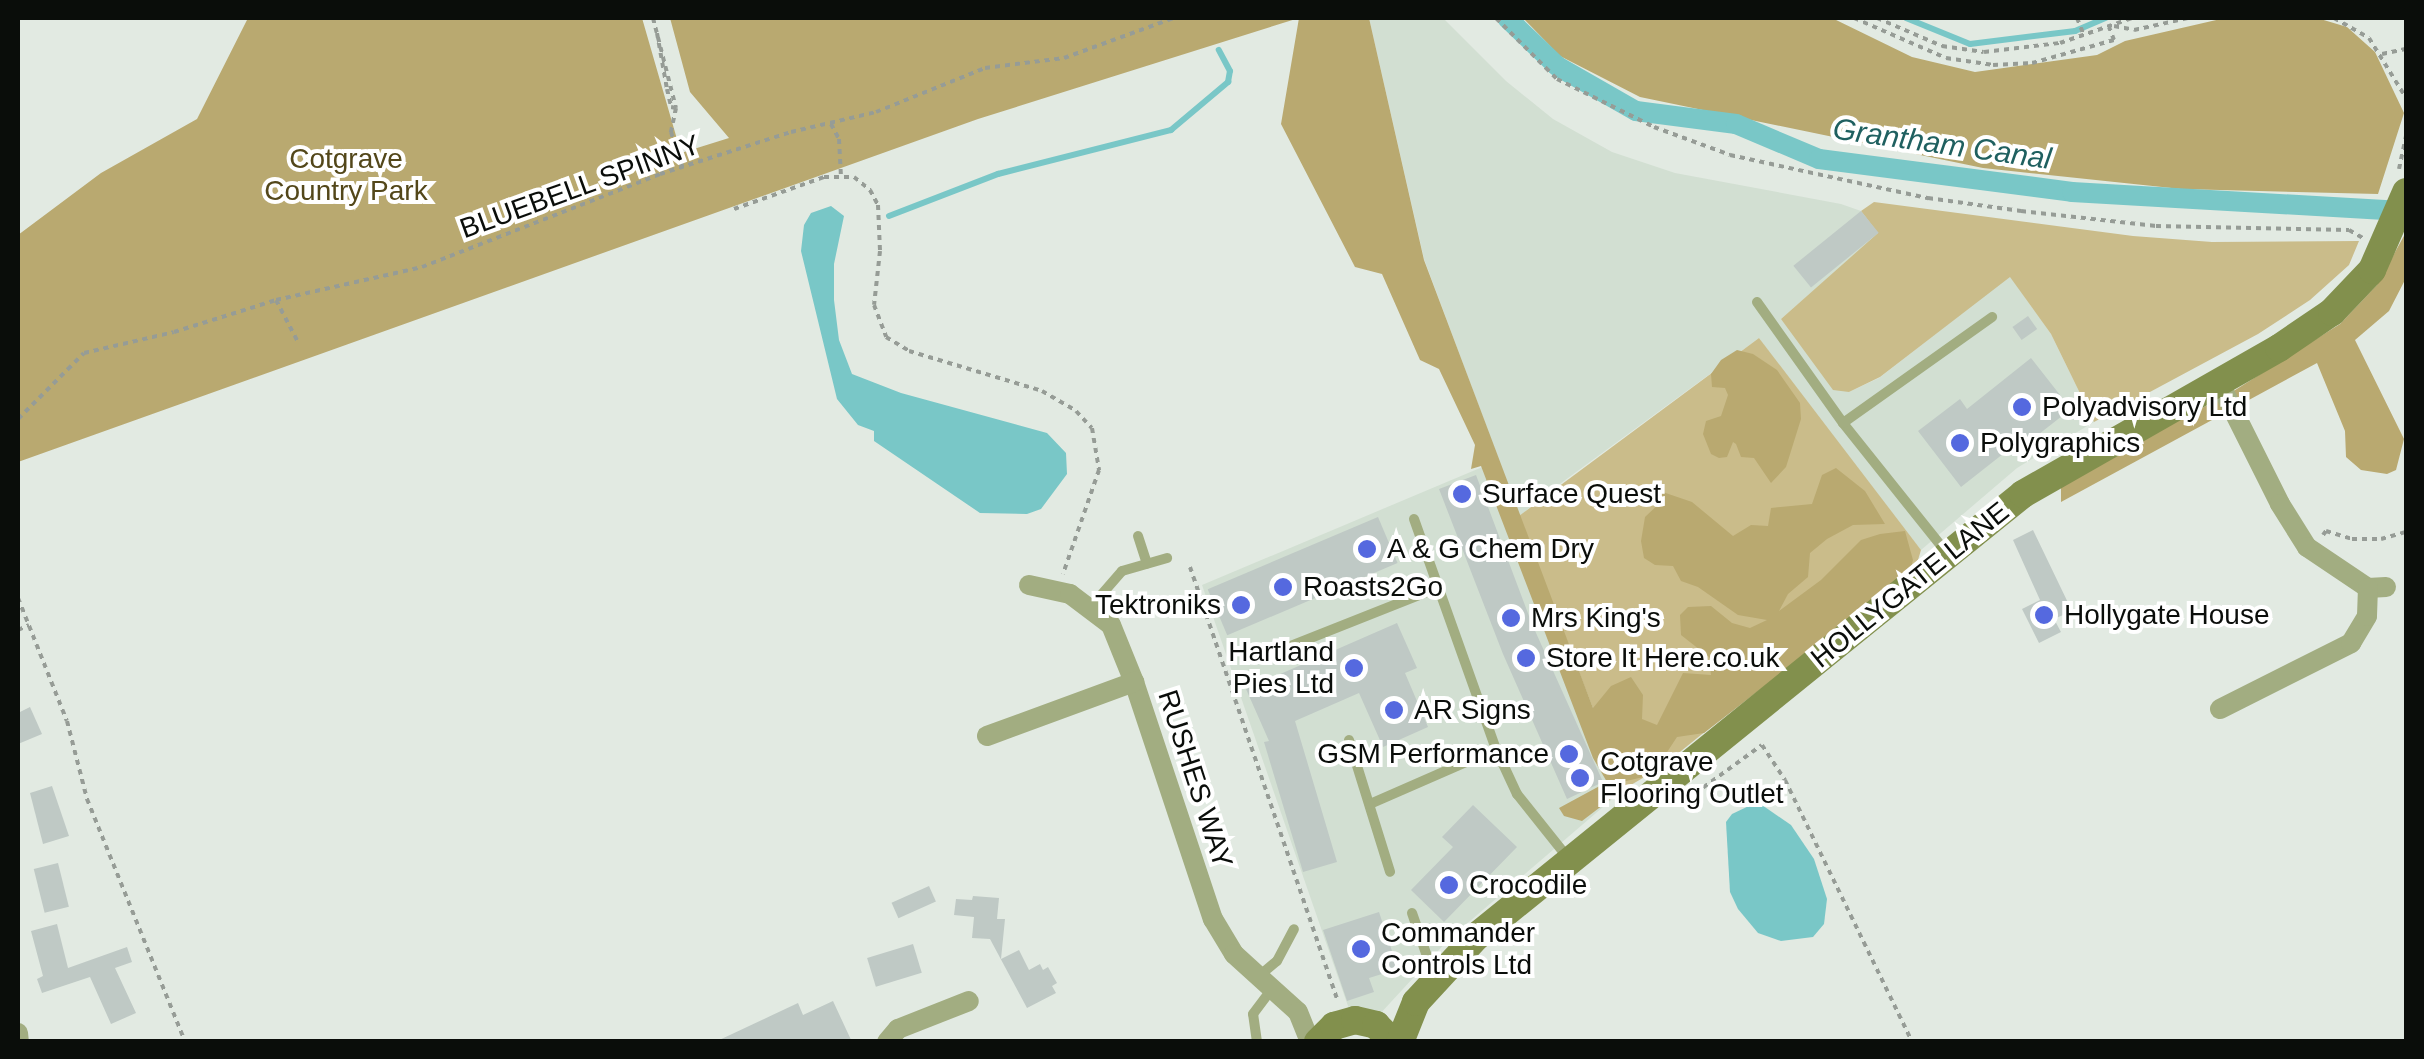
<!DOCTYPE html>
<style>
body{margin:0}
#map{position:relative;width:2424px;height:1059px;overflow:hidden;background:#e2eae2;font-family:Helvetica,sans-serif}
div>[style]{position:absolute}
.built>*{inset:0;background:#d2dfd2}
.green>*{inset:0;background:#cabc8a}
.forest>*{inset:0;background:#b9a970}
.water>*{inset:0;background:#79c7c7}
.stream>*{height:6px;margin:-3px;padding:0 3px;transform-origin:3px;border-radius:3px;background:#79c7c7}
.canal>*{height:20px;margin:-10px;padding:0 10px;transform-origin:10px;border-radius:10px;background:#79c7c7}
.building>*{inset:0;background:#bfc9c5;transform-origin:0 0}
.path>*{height:4px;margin-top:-2px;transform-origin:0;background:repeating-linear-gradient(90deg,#969c96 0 5px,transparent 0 10px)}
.lane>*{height:10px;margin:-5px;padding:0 5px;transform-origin:5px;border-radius:5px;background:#a2ad81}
.street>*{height:20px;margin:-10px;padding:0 10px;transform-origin:10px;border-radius:10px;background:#a2ad81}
.secondary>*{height:28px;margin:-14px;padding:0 14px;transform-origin:14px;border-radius:14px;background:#82904d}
.dots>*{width:28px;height:28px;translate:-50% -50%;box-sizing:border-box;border:5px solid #fff;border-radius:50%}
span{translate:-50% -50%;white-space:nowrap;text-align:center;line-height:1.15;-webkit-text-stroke:8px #fff;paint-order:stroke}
.park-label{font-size:28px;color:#53471a}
.street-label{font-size:28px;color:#0a0d0a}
.poi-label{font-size:28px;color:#0a0d0a}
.left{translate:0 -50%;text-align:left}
.right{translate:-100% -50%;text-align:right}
.water-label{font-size:30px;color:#1f6060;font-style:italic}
.frame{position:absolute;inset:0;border:20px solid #0a0d0a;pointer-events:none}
</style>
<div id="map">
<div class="built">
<div style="clip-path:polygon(1369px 18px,1443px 18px,1506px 81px,1553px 119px,1612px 152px,1675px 173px,1841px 204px,1861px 211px,1879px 233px,1781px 319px,1849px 392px,1879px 378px,2010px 276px,2051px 334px,2094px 422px,2017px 468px,1921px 550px,1851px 468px,1759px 338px,1538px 500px,1519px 517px,1624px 789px,1449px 939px,1367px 1028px,1348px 1006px,1202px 585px,1499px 460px,1424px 259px)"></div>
</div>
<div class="green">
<div style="clip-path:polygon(1874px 202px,2133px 236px,2212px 242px,2359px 241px,2349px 265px,2310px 300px,2258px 334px,2094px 422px,2051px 334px,2010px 277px,1880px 377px,1849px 392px,1833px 390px,1781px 319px,1878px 233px,1861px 211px)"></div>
<div style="clip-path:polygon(1759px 338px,1921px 550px,1918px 560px,1660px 768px,1624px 789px,1519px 516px)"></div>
</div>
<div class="forest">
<div style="clip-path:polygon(248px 18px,642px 18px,681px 153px,729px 138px,690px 92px,670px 18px,1369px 18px,1424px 260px,1593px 708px,1611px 686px,1631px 677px,1643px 695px,1642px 719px,1657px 725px,1683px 673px,1711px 675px,1709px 657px,1681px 635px,1680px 615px,1688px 607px,1711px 606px,1732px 623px,1750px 628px,1767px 620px,1738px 615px,1698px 587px,1681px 581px,1673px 566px,1655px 565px,1644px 558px,1641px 541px,1645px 517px,1663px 500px,1643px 500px,1648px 487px,1692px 502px,1733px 536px,1751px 525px,1768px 526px,1771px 508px,1812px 504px,1822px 475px,1836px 468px,1865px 491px,1885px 524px,1853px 525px,1827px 539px,1810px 553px,1808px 577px,1788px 594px,1779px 611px,1821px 580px,1861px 540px,1880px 534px,1905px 531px,1913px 560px,1909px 574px,1704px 733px,1677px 737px,1652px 775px,1622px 782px,1624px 789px,1582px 821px,1564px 816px,1559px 808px,1607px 782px,1593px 758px,1481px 466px,1471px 469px,1475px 445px,1439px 369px,1420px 360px,1382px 274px,1355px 267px,1281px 124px,1299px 18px,978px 119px,18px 462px,18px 235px,101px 173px,197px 119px)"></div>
<div style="clip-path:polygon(1523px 18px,1832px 18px,1912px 57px,1975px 72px,2097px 55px,2125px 41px,2225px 18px,2317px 18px,2347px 27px,2375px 52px,2404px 113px,2378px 194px,2181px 189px,1983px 168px,1640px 97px,1560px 56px)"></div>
<div style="clip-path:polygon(2405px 234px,2406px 278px,2389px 311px,2355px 340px,2404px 439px,2396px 470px,2387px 474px,2361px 470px,2346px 457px,2345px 431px,2317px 363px,2061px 502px,2061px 483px,2232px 392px,2340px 324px,2377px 285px)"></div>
<div style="clip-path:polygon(1737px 350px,1753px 354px,1777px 370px,1800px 403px,1801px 419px,1786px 467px,1771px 483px,1754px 458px,1741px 457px,1736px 444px,1733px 442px,1727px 457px,1719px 458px,1711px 454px,1703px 434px,1706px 421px,1721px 416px,1728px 395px,1725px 388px,1712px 387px,1711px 374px,1721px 360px)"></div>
</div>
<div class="water">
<div style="clip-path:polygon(831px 206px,844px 216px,834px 264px,834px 300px,839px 340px,852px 374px,901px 393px,1047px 433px,1066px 453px,1067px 474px,1041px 509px,1027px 514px,980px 513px,874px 441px,874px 431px,858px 425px,837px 399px,801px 251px,804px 225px,811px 213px)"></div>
<div style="clip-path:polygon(1751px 805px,1762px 805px,1791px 825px,1814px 859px,1827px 899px,1824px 924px,1813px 937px,1781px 941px,1758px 933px,1738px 909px,1730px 892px,1726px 822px,1732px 814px)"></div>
</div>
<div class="stream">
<div style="left:1906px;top:18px;width:69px;rotate:22.1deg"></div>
<div style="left:1970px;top:44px;width:106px;rotate:-7.1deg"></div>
<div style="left:2075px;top:31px;width:33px;rotate:-23deg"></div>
<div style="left:889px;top:216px;width:117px;rotate:-21.1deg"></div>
<div style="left:998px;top:174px;width:179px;rotate:-14.3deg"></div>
<div style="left:1171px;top:130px;width:75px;rotate:-40.1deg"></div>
<div style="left:1228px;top:82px;width:11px;rotate:-80deg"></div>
<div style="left:1230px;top:71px;width:24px;rotate:-118deg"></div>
</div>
<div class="canal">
<div style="left:1507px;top:18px;width:69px;rotate:43.8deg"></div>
<div style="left:1557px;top:66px;width:91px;rotate:29.7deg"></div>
<div style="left:1636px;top:111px;width:101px;rotate:7.4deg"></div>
<div style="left:1736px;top:124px;width:90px;rotate:22.9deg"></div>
<div style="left:1819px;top:159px;width:255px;rotate:7.4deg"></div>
<div style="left:2072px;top:192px;width:335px;rotate:3.3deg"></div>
</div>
<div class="building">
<div style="left:1861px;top:211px;width:28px;height:87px;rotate:51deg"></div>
<div style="left:2028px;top:316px;width:16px;height:19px;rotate:55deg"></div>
<div style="clip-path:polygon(2031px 358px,2071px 409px,2012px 455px,2008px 450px,1961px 487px,1918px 431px,1960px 399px,1967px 409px)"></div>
<div style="clip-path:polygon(1476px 475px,1532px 624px,1603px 782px,1567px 799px,1503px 654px,1439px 489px)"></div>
<div style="left:1378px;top:517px;width:50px;height:185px;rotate:67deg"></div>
<div style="clip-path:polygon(2033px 530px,2072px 611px,2054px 619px,2061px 632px,2039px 643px,2022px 609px,2040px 600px,2013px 540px)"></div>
<div style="clip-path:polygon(1397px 623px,1417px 668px,1405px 673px,1428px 727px,1383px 747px,1359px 693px,1295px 721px,1337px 862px,1303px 872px,1264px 742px,1269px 741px,1246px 689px)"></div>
<div style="clip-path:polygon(30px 707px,42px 734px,18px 744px,18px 713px)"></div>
<div style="clip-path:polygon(52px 786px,69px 836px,43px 844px,30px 793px)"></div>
<div style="clip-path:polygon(1473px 805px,1517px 847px,1444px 922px,1411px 890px,1453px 847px,1442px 837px)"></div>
<div style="left:58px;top:863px;width:45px;height:25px;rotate:76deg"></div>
<div style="left:929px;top:886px;width:17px;height:41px;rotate:66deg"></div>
<div style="clip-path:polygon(973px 896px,999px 898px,997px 919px,1005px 919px,1001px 959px,1019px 950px,1029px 970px,1040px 964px,1043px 970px,1048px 967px,1057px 983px,1052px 986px,1056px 993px,1027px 1008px,990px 939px,972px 938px,974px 917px,954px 915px,956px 899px,972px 900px)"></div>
<div style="clip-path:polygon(1379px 912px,1398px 969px,1369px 978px,1374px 992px,1347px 1001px,1323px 930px)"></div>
<div style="clip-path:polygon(57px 924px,68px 968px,127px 947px,132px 962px,115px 968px,136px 1013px,111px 1024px,90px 977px,42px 993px,37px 979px,43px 976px,31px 931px)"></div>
<div style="left:913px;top:944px;width:30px;height:48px;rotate:73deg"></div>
<div style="clip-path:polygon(833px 1001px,852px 1042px,715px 1042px,798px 1003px,803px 1015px)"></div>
</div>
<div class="path">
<div style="left:653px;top:18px;width:93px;rotate:75.7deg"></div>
<div style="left:676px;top:108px;width:25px;rotate:102deg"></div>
<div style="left:671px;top:132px;width:38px;rotate:72deg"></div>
<div style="left:1496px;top:18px;width:86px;rotate:45deg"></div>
<div style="left:1557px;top:79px;width:108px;rotate:26.3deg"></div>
<div style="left:1654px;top:127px;width:81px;rotate:20.2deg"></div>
<div style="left:1730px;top:155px;width:203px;rotate:12.3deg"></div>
<div style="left:1928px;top:198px;width:94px;rotate:8deg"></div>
<div style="left:2021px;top:211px;width:136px;rotate:6.3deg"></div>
<div style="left:2156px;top:226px;width:193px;rotate:1.2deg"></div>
<div style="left:2349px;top:230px;width:16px;rotate:30deg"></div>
<div style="left:1854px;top:18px;width:100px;rotate:23.5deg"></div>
<div style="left:1946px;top:58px;width:48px;rotate:8.5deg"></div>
<div style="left:1993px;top:65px;width:39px;rotate:-3deg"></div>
<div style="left:2032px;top:63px;width:85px;rotate:-15.7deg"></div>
<div style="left:2114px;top:40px;width:14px;rotate:-111deg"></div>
<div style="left:1877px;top:18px;width:71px;rotate:23.3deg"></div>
<div style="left:1942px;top:46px;width:42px;rotate:8.1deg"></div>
<div style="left:1984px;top:52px;width:77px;rotate:-6.8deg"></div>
<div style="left:2060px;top:43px;width:76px;rotate:-19.1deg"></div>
<div style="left:2077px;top:18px;width:18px;rotate:68deg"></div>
<div style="left:2334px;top:18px;width:40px;rotate:29.7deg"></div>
<div style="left:2369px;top:38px;width:70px;rotate:58.3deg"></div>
<div style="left:2114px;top:26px;width:20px;rotate:11deg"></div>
<div style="left:2134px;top:30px;width:55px;rotate:-12.5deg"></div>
<div style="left:657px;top:33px;width:57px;rotate:79.9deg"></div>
<div style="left:667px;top:89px;width:18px;rotate:77deg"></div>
<div style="left:671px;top:107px;width:5px;rotate:11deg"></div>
<div style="left:2382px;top:54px;width:25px;rotate:-12deg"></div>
<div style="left:831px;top:124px;width:17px;rotate:62deg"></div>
<div style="left:839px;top:139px;width:38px;rotate:87deg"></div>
<div style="left:2399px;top:169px;width:35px;rotate:-78deg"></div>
<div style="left:734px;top:209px;width:96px;rotate:-19.6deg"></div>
<div style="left:824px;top:177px;width:30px"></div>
<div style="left:854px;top:177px;width:21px;rotate:39deg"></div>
<div style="left:870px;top:190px;width:17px;rotate:62deg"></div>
<div style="left:878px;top:205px;width:46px;rotate:87.5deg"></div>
<div style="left:880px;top:251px;width:54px;rotate:96.3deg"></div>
<div style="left:874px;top:305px;width:34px;rotate:69deg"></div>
<div style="left:886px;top:337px;width:27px;rotate:31deg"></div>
<div style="left:909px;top:351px;width:139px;rotate:16.7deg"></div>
<div style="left:1042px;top:391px;width:39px;rotate:30deg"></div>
<div style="left:1076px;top:411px;width:23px;rotate:47deg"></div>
<div style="left:1092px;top:428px;width:43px;rotate:80.5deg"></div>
<div style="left:1099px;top:470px;width:110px;rotate:109.1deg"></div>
<div style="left:276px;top:300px;width:47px;rotate:62.4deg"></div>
<div style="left:18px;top:419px;width:93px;rotate:-45deg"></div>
<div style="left:84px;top:353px;width:92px;rotate:-13.1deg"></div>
<div style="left:174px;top:332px;width:107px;rotate:-17.4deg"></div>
<div style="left:276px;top:300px;width:150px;rotate:-12.7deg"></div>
<div style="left:422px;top:267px;width:256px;rotate:-21.3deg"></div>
<div style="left:660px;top:174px;width:138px;rotate:-17.8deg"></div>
<div style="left:791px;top:132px;width:87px;rotate:-13.2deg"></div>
<div style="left:876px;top:112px;width:118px;rotate:-22deg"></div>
<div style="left:985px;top:68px;width:80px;rotate:-7.2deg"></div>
<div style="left:1064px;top:58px;width:117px;rotate:-20deg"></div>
<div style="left:2323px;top:535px;width:5px;rotate:-53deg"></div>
<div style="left:2326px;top:531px;width:27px;rotate:17deg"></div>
<div style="left:2352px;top:539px;width:29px"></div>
<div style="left:2381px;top:539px;width:26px;rotate:-16deg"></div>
<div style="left:1190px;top:567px;width:459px;rotate:71.2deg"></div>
<div style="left:18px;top:598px;width:132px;rotate:68.3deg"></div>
<div style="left:67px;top:721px;width:81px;rotate:75.6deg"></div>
<div style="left:87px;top:799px;width:262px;rotate:68deg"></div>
<div style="left:18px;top:630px;width:12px;rotate:-24deg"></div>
<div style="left:1679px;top:805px;width:102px;rotate:-35.9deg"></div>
<div style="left:1762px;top:745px;width:42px;rotate:56.7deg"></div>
<div style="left:1785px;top:780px;width:291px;rotate:64.1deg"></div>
</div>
<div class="lane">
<div style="left:1757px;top:302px;width:148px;rotate:54.6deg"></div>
<div style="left:1843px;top:423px;width:165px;rotate:51.4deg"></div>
<div style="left:1843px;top:423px;width:183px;rotate:-35.4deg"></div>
<div style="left:1414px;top:519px;width:244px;rotate:70.4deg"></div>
<div style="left:1496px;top:749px;width:50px;rotate:65deg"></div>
<div style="left:1517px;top:794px;width:82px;rotate:51.4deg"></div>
<div style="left:1138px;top:536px;width:29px;rotate:72deg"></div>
<div style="left:1089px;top:609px;width:50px;rotate:-49deg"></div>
<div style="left:1122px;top:571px;width:47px;rotate:-16.1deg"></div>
<div style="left:1260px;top:658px;width:190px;rotate:-21.6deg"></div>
<div style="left:1349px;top:740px;width:138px;rotate:72.7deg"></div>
<div style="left:1370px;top:804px;width:137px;rotate:-23.6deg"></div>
<div style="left:1412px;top:913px;width:49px;rotate:70.8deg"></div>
<div style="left:1428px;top:959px;width:20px;rotate:37deg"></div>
<div style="left:1259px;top:976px;width:23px;rotate:-40deg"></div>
<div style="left:1277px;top:961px;width:36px;rotate:-62deg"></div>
<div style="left:1257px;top:1042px;width:28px;rotate:-98deg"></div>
<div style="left:1253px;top:1014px;width:31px;rotate:-53deg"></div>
</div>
<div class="street">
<div style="left:2219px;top:382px;width:136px;rotate:63.4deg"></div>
<div style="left:2280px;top:504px;width:51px;rotate:57.9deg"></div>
<div style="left:2307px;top:547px;width:73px;rotate:33.9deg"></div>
<div style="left:2368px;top:588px;width:18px;rotate:-3deg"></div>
<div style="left:1029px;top:585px;width:42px;rotate:12.4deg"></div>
<div style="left:1070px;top:594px;width:51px;rotate:37.1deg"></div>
<div style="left:1111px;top:625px;width:61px;rotate:68deg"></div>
<div style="left:1134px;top:682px;width:250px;rotate:71.6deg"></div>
<div style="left:1213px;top:919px;width:41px;rotate:59deg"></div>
<div style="left:1234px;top:954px;width:86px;rotate:42.2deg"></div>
<div style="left:1298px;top:1012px;width:32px;rotate:68deg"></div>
<div style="left:2220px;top:709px;width:147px;rotate:-26.7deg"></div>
<div style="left:2351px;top:643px;width:31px;rotate:-59deg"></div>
<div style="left:2367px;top:616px;width:28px;rotate:-88deg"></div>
<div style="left:987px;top:736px;width:157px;rotate:-20.2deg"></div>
<div style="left:18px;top:1033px;width:9px;rotate:84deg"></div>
<div style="left:887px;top:1042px;width:17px;rotate:-50deg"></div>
<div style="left:898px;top:1029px;width:76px;rotate:-21.5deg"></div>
</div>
<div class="secondary">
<div style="left:1318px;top:1042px;width:23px;rotate:-45deg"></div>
<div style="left:1334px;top:1026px;width:22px;rotate:-16deg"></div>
<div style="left:1355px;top:1020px;width:22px;rotate:13deg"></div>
<div style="left:1376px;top:1025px;width:24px;rotate:45deg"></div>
<div style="left:1400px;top:1042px;width:43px;rotate:-68.2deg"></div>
<div style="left:1416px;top:1002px;width:90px;rotate:-47.3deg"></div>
<div style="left:1477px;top:936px;width:702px;rotate:-38.99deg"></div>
<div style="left:2023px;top:494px;width:295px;rotate:-29.7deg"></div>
<div style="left:2279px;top:348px;width:64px;rotate:-34.2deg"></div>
<div style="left:2332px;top:312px;width:58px;rotate:-46.4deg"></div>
<div style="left:2372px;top:270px;width:85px;rotate:-66.4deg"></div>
</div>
<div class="dots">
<div style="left:2022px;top:407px;background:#5569df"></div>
<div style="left:1960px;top:443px;background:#5569df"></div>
<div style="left:1462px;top:494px;background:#5569df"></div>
<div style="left:1367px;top:549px;background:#5569df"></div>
<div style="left:1283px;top:587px;background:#5569df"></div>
<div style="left:1241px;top:605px;background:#5569df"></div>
<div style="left:2044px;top:615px;background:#5569df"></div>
<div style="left:1511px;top:618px;background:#5569df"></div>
<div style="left:1526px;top:658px;background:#5569df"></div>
<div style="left:1354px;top:668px;background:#5569df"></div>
<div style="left:1394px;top:710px;background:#5569df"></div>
<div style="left:1569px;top:754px;background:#5569df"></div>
<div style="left:1580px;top:778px;background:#5569df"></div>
<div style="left:1449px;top:885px;background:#5569df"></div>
<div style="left:1361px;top:949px;background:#5569df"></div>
</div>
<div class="park-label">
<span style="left:346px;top:175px">Cotgrave<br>Country Park</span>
</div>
<div class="street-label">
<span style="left:580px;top:187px;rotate:-20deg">BLUEBELL SPINNY</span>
<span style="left:1910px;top:585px;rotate:-39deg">HOLLYGATE LANE</span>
<span style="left:1195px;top:779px;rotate:72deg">RUSHES WAY</span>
</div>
<div class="poi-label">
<span class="left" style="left:2042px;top:407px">Polyadvisory Ltd</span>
<span class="left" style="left:1980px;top:443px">Polygraphics</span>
<span class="left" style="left:1482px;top:494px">Surface Quest</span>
<span class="left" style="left:1387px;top:549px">A &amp; G Chem Dry</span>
<span class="left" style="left:1303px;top:587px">Roasts2Go</span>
<span class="right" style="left:1221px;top:605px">Tektroniks</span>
<span class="left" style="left:2064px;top:615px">Hollygate House</span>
<span class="left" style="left:1531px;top:618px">Mrs King's</span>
<span class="right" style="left:1334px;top:668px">Hartland<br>Pies Ltd</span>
<span class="left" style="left:1546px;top:658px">Store It Here.co.uk</span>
<span class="left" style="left:1414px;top:710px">AR Signs</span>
<span class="right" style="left:1549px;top:754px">GSM Performance</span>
<span class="left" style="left:1600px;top:778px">Cotgrave<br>Flooring Outlet</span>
<span class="left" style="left:1469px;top:885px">Crocodile</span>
<span class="left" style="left:1381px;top:949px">Commander<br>Controls Ltd</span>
</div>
<div class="water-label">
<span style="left:1942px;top:144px;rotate:8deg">Grantham Canal</span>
</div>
<div class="frame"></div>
</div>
